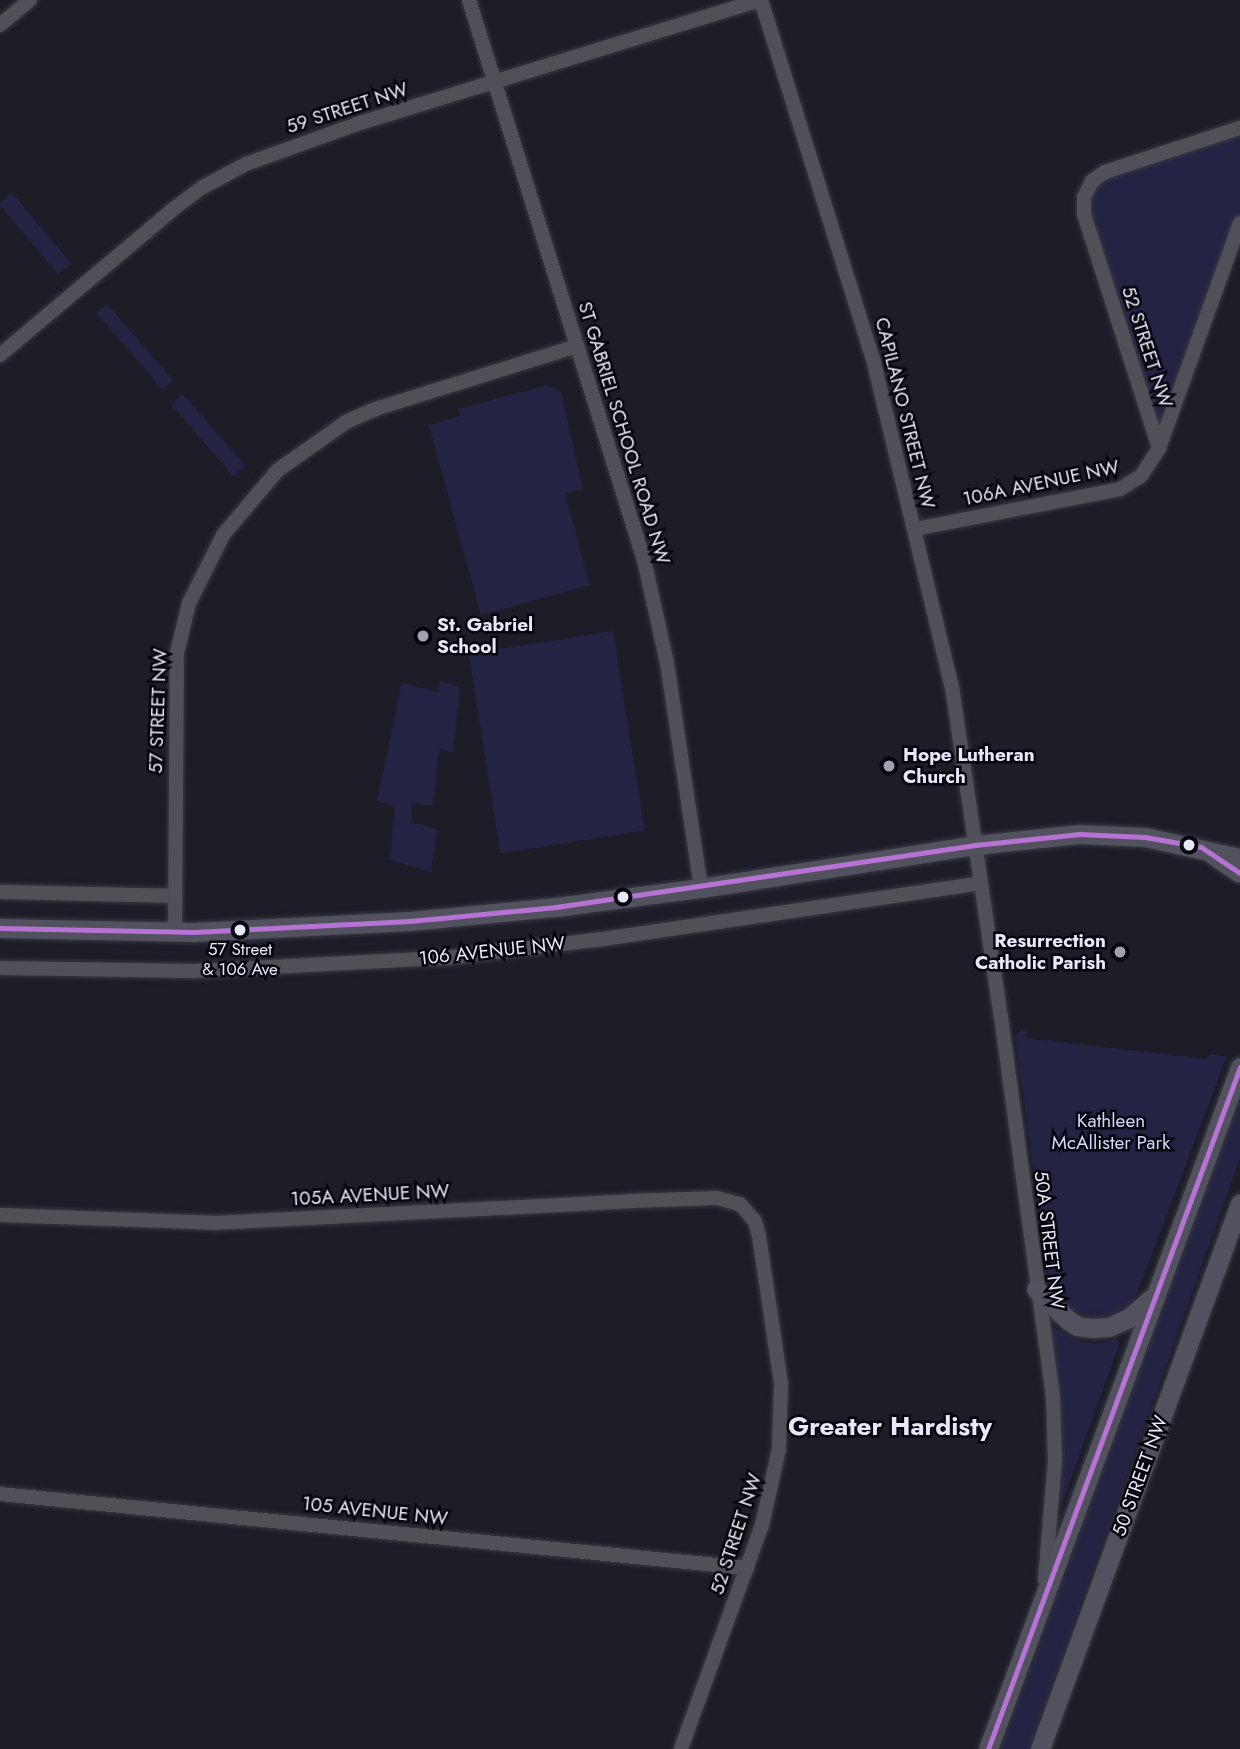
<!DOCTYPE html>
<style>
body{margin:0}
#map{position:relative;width:1240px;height:1749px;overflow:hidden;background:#1d1d28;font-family:Jost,sans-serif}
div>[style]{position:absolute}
.green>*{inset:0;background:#242343;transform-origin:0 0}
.roads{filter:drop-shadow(0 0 2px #393942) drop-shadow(0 0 2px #393942)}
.street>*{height:14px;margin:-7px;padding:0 7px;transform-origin:7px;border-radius:7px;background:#505059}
.secondary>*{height:19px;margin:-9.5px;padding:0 9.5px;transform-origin:9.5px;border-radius:9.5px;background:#51525e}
.bus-1>*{height:5px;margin:-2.5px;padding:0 2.5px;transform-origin:2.5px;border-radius:2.5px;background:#b673d3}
.dots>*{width:19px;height:19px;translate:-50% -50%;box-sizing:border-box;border:4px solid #05050d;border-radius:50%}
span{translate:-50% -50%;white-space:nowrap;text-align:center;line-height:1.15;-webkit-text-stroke:5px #05050d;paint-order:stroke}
.bus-label{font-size:17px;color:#e7e8f7}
.street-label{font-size:19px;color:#e7e8f7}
.poi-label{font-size:19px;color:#e7e8f7;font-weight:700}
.left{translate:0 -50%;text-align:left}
.right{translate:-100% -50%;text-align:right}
.park-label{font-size:19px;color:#d3d6fa}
.district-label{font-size:26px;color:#e7e8f7;font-weight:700}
</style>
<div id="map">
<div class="green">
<div style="clip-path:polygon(1240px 128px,1240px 223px,1159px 448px,1084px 197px,1092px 181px)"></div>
<div style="left:12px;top:193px;width:92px;height:17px;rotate:50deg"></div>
<div style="left:107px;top:304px;width:101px;height:14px;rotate:49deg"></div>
<div style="clip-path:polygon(547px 385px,561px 392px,583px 490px,565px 493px,590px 585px,481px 615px,429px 425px,461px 416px,458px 409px)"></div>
<div style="left:183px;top:394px;width:95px;height:16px;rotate:49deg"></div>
<div style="left:613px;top:631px;width:202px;height:146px;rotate:81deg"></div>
<div style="clip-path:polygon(439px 681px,460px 687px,453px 753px,439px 748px,433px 806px,411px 804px,412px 822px,437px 829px,431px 872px,390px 860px,395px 806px,377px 801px,402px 683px,438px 692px)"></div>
<div style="clip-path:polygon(1022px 1029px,1026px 1031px,1026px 1038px,1206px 1059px,1211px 1054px,1227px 1056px,1138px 1291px,1131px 1304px,1105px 1317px,1092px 1318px,1065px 1308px,1055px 1295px,1049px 1278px,1015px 1037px)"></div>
<div style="clip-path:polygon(1240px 1098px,1240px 1159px,1029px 1749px,1001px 1749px)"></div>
<div style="clip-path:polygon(1053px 1327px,1080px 1342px,1099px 1344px,1116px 1338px,1120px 1342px,1060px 1509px,1060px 1470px,1050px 1330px)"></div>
</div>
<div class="roads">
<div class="street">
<div style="left:469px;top:0;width:587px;rotate:72.65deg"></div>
<div style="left:644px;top:560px;width:106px;rotate:77.4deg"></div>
<div style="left:667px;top:663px;width:228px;rotate:81.4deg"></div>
<div style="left:761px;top:0;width:376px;rotate:72.7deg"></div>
<div style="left:873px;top:359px;width:337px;rotate:76.5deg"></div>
<div style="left:952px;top:687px;width:334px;rotate:81.6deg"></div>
<div style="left:1001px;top:1017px;width:385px;rotate:82.2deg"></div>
<div style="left:1053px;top:1398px;width:62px;rotate:88.2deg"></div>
<div style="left:1055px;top:1460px;width:120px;rotate:94.8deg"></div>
<div style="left:0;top:25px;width:39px;rotate:-40deg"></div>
<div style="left:0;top:355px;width:225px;rotate:-40.1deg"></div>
<div style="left:172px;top:210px;width:39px;rotate:-37deg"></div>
<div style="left:203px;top:187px;width:49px;rotate:-28.1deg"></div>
<div style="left:246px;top:164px;width:118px;rotate:-19.8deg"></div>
<div style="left:357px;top:124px;width:422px;rotate:-17.1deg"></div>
<div style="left:1159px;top:448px;width:245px;rotate:-107.8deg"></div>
<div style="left:1084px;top:215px;width:18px;rotate:-90deg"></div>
<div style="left:1084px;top:197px;width:18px;rotate:-63deg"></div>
<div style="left:1092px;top:181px;width:16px;rotate:-35deg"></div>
<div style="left:1105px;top:172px;width:142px;rotate:-18.1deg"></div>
<div style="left:915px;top:529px;width:209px;rotate:-11deg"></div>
<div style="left:1120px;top:489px;width:25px;rotate:-32deg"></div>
<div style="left:1141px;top:476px;width:33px;rotate:-57deg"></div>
<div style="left:1159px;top:448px;width:239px;rotate:-70.2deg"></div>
<div style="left:0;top:892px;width:174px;rotate:1.3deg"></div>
<div style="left:175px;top:932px;width:279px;rotate:-89.6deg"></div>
<div style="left:177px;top:653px;width:51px;rotate:-76.5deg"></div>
<div style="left:189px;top:603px;width:76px;rotate:-63.4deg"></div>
<div style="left:223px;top:535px;width:85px;rotate:-49.8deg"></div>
<div style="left:278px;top:470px;width:83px;rotate:-35.2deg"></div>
<div style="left:346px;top:422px;width:32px;rotate:-24deg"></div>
<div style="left:375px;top:409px;width:212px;rotate:-17.3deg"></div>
<div style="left:0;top:968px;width:195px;rotate:0.9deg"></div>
<div style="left:195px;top:971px;width:251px;rotate:-3deg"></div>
<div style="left:446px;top:958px;width:158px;rotate:-6.9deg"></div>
<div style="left:603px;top:939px;width:381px;rotate:-8.4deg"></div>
<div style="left:0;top:1215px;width:214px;rotate:2.1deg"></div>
<div style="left:214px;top:1223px;width:416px;rotate:-3deg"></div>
<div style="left:629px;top:1201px;width:88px;rotate:-2deg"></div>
<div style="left:717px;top:1198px;width:24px;rotate:15deg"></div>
<div style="left:740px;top:1204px;width:23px;rotate:49deg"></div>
<div style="left:755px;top:1221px;width:16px;rotate:75deg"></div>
<div style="left:759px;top:1236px;width:150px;rotate:81.5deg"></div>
<div style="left:781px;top:1384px;width:65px;rotate:91.8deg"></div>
<div style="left:779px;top:1449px;width:78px;rotate:102.6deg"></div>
<div style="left:762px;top:1525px;width:238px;rotate:109.9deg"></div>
<div style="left:0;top:1494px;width:751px;rotate:5.66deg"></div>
</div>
<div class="secondary">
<div style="left:1213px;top:855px;width:32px;rotate:34deg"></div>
<div style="left:0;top:928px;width:194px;rotate:1.2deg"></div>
<div style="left:194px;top:932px;width:216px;rotate:-2.9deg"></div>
<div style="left:410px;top:921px;width:147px;rotate:-5.5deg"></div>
<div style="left:556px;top:907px;width:146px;rotate:-7.5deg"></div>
<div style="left:701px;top:888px;width:277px;rotate:-8.9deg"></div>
<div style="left:975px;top:845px;width:105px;rotate:-6deg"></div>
<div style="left:1079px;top:834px;width:66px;rotate:2.6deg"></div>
<div style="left:1145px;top:837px;width:97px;rotate:12.5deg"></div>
<div style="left:1036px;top:1289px;width:45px;rotate:44.1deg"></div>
<div style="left:1068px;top:1320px;width:11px;rotate:34deg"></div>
<div style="left:1077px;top:1326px;width:15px;rotate:8deg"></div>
<div style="left:1092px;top:1328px;width:17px;rotate:-3deg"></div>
<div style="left:1109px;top:1327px;width:23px;rotate:-25deg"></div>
<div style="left:1130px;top:1317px;width:28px;rotate:-41deg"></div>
<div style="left:988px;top:1749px;width:727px;rotate:-69.72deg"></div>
<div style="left:1040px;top:1749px;width:581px;rotate:-69.88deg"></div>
</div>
</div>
<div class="bus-1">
<div style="left:0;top:928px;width:194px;rotate:1.2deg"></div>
<div style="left:194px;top:932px;width:216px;rotate:-2.9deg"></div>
<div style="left:410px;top:921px;width:147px;rotate:-5.5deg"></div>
<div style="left:556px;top:907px;width:424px;rotate:-8.4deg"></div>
<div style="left:975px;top:845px;width:105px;rotate:-6deg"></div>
<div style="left:1079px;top:834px;width:66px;rotate:2.6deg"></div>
<div style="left:1145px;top:837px;width:57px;rotate:10.1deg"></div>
<div style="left:1201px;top:847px;width:47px;rotate:33.7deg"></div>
<div style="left:988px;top:1749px;width:727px;rotate:-69.72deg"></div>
</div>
<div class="dots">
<div style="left:423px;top:636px;background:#a0a1af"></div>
<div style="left:889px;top:766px;background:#a0a1af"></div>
<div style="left:1189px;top:845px;background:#e7e8f7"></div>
<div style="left:623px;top:897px;background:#e7e8f7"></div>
<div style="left:240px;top:930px;background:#e7e8f7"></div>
<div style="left:1120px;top:952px;background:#a0a1af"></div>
</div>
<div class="bus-label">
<span style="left:240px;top:960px">57 Street<br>&amp; 106 Ave</span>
</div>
<div class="street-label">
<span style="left:347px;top:108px;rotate:-18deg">59 STREET NW</span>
<span style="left:1147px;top:347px;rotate:72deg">52 STREET NW</span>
<span style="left:905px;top:413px;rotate:76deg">CAPILANO STREET NW</span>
<span style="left:624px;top:433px;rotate:73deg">ST GABRIEL SCHOOL ROAD NW</span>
<span style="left:1041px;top:483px;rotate:-12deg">106A AVENUE NW</span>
<span style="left:158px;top:711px;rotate:-88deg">57 STREET NW</span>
<span style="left:492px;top:951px;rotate:-6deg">106 AVENUE NW</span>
<span style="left:370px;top:1195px;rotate:-3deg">105A AVENUE NW</span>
<span style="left:1049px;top:1240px;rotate:83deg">50A STREET NW</span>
<span style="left:1140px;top:1476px;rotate:-70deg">50 STREET NW</span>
<span style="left:375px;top:1511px;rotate:6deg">105 AVENUE NW</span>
<span style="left:736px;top:1534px;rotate:-72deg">52 STREET NW</span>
</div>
<div class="poi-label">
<span class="left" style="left:437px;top:636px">St. Gabriel<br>School</span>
<span class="left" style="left:903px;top:766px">Hope Lutheran<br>Church</span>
<span class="right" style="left:1106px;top:952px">Resurrection<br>Catholic Parish</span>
</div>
<div class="park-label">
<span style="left:1111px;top:1132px">Kathleen<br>McAllister Park</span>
</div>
<div class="district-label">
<span style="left:890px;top:1427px">Greater Hardisty</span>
</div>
</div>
